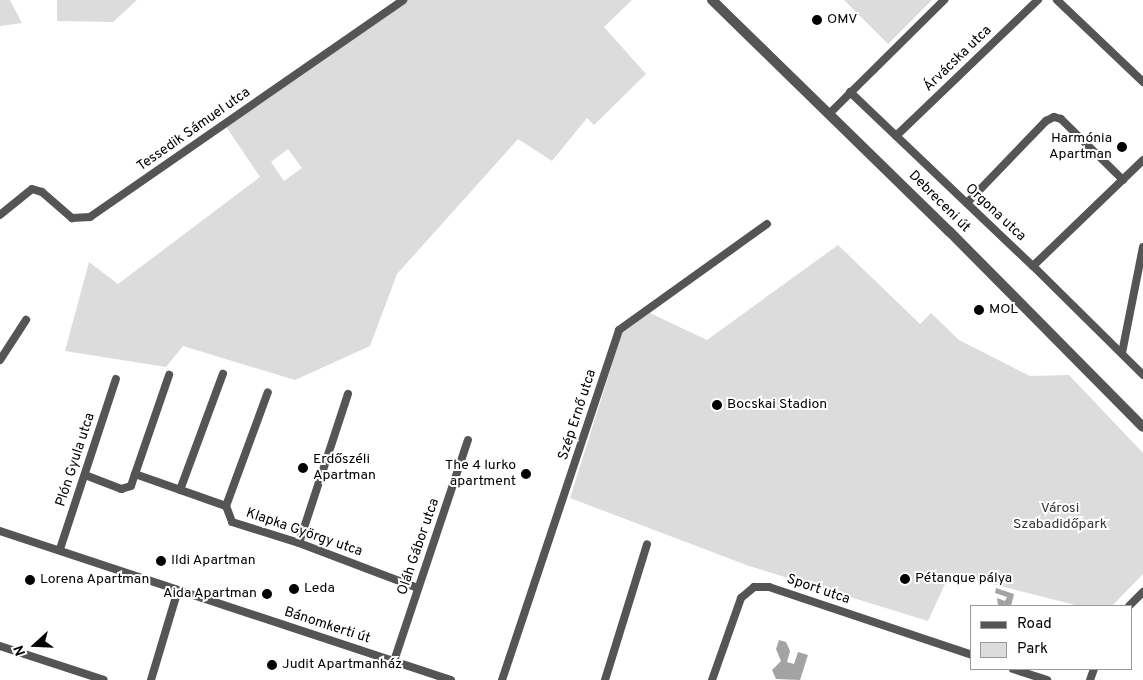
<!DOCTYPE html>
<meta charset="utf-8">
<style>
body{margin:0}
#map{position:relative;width:1143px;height:680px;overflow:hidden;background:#fff;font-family:Overpass,sans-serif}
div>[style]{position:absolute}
.green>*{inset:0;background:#dcdcdc}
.water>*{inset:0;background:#a3a3a3}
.minor>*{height:8px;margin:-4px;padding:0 4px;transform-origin:4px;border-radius:4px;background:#555}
.tertiary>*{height:10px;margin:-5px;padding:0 5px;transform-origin:5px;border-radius:5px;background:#555}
.dots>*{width:14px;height:14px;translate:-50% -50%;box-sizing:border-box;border:2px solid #fff;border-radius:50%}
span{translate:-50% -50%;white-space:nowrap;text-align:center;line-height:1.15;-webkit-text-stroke:4px #fff;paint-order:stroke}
.poi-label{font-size:14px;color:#000}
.left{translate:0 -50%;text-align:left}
.right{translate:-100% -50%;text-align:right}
.street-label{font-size:14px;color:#000}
.park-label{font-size:14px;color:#333}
.legend{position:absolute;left:970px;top:605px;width:162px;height:65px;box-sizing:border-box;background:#fff;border:1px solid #999;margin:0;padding:6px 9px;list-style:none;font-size:15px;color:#000}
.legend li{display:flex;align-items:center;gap:10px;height:25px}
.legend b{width:25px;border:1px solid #999}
.north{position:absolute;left:10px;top:620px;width:50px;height:50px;-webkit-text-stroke:4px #fff;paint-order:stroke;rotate:250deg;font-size:14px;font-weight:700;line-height:20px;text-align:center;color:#000}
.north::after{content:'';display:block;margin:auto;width:18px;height:22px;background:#000;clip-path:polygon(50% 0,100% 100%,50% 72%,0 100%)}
</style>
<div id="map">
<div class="green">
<div style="clip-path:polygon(0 0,10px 0,22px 23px,0 26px)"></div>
<div style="clip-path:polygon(57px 0,137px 0,113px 22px,57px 21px)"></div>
<div style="clip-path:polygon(evenodd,405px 0,632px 0,604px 27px,646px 74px,594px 125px,587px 118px,552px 161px,518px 139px,397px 274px,370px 346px,295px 380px,183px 346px,166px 367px,65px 351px,89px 262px,118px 284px,260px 177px,225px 125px,405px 0,288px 149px,302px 168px,284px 181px,271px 162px,288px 149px)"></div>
<div style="clip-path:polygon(844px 0,932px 0,888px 44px)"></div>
<div style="clip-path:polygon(838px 245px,920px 324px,931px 313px,959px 340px,1030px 376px,1069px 375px,1143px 453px,1143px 574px,1112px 606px,1079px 606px,950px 573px,928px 621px,749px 566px,570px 498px,622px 333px,650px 313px,707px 340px)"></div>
</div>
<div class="water">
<div style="clip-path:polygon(996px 588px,1014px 594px,1011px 606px,998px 605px,997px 598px,1005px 601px,1007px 597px,995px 593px)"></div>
<div style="clip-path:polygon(779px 640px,786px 642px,790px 651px,787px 662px,794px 664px,798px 652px,808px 655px,800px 680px,776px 679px,772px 670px,781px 661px,776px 649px)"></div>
</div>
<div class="minor">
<div style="left:1057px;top:0;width:119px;rotate:43.6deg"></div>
<div style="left:850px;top:92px;width:253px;rotate:43.6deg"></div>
<div style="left:1033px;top:266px;width:155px;rotate:44.7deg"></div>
<div style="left:830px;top:113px;width:161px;rotate:-44.7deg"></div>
<div style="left:896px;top:136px;width:197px;rotate:-43.8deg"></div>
<div style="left:967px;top:203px;width:114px;rotate:-46.1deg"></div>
<div style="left:1046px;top:121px;width:9px;rotate:-27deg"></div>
<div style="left:1054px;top:117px;width:7px;rotate:16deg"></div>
<div style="left:1061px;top:119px;width:87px;rotate:44.5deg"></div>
<div style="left:0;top:215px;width:41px;rotate:-39.1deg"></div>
<div style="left:32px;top:189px;width:10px;rotate:17deg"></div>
<div style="left:42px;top:192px;width:40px;rotate:41deg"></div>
<div style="left:72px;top:218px;width:18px;rotate:-3deg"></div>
<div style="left:90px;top:217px;width:381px;rotate:-34.7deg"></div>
<div style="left:1033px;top:266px;width:153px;rotate:-43.9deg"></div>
<div style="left:1122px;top:353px;width:108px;rotate:-78.8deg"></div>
<div style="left:0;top:360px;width:48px;rotate:-57deg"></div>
<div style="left:135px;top:474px;width:105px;rotate:-71deg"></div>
<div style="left:85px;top:475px;width:39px;rotate:21deg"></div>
<div style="left:121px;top:489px;width:10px;rotate:-17deg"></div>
<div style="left:131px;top:486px;width:13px;rotate:-72deg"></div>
<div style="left:135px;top:474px;width:96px;rotate:19.4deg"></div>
<div style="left:226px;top:506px;width:17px;rotate:69deg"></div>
<div style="left:232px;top:522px;width:70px;rotate:17.4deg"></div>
<div style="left:299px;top:543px;width:127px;rotate:20.7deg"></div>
<div style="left:180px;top:490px;width:124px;rotate:-69.7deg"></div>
<div style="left:226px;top:506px;width:121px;rotate:-69.8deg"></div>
<div style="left:0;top:531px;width:475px;rotate:18.3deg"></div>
<div style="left:299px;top:543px;width:157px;rotate:-71.8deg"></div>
<div style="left:60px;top:549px;width:179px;rotate:-71.8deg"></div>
<div style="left:1129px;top:606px;width:20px;rotate:-45deg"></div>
<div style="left:0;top:646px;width:109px;rotate:18.1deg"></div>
<div style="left:394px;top:661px;width:233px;rotate:-71.5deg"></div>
<div style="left:1013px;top:669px;width:36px;rotate:18deg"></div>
<div style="left:151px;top:680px;width:94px;rotate:-73.3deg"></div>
<div style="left:502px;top:680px;width:369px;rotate:-71.5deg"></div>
<div style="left:619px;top:330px;width:182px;rotate:-35.6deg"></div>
<div style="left:605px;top:680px;width:142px;rotate:-72.8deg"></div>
<div style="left:712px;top:680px;width:87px;rotate:-70.5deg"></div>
<div style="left:741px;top:598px;width:17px;rotate:-40deg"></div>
<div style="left:754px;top:587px;width:15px"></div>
<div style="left:769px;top:587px;width:214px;rotate:18.5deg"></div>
<div style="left:1090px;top:680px;width:12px;rotate:-70deg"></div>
</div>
<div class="tertiary">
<div style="left:712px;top:0;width:332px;rotate:44.3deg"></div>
<div style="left:950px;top:232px;width:274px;rotate:45.3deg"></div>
</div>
<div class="dots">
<div style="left:817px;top:20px;background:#000"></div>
<div style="left:1122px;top:147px;background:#000"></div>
<div style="left:979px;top:310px;background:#000"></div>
<div style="left:717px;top:405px;background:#000"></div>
<div style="left:303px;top:468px;background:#000"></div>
<div style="left:526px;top:474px;background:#000"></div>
<div style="left:161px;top:561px;background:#000"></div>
<div style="left:905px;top:579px;background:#000"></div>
<div style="left:30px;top:580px;background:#000"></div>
<div style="left:294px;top:589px;background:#000"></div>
<div style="left:267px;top:594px;background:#000"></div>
<div style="left:272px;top:665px;background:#000"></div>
</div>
<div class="poi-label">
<span class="left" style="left:827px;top:20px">OMV</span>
<span class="right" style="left:1112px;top:147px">Harmónia<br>Apartman</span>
<span class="left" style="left:989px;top:310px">MOL</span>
<span class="left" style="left:727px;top:405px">Bocskai Stadion</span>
<span class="left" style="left:313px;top:468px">Erdőszéli<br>Apartman</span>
<span class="right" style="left:516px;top:474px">The 4 lurko<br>apartment</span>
<span class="left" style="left:171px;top:561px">Ildi Apartman</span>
<span class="left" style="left:915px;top:579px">Pétanque pálya</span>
<span class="left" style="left:40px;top:580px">Lorena Apartman</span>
<span class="left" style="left:304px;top:589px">Leda</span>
<span class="right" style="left:257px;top:594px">Aida Apartman</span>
<span class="left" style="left:282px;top:665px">Judit Apartmanház</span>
</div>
<div class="street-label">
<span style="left:958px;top:59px;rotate:-44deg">Árvácska utca</span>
<span style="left:194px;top:130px;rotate:-35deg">Tessedik Sámuel utca</span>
<span style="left:939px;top:202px;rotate:45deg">Debreceni út</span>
<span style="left:995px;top:213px;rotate:43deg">Orgona utca</span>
<span style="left:578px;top:415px;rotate:-72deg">Szép Ernő utca</span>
<span style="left:76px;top:460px;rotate:-72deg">Plón Gyula utca</span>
<span style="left:304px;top:533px;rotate:19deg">Klapka György utca</span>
<span style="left:419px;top:547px;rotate:-71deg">Oláh Gábor utca</span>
<span style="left:818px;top:590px;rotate:19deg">Sport utca</span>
<span style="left:327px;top:626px;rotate:18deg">Bánomkerti út</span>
</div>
<div class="park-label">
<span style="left:1060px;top:517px">Városi<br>Szabadidőpark</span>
</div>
<ul class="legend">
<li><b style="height:6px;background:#555"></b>Road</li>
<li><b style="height:14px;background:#dcdcdc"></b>Park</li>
</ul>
<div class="north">N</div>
</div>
